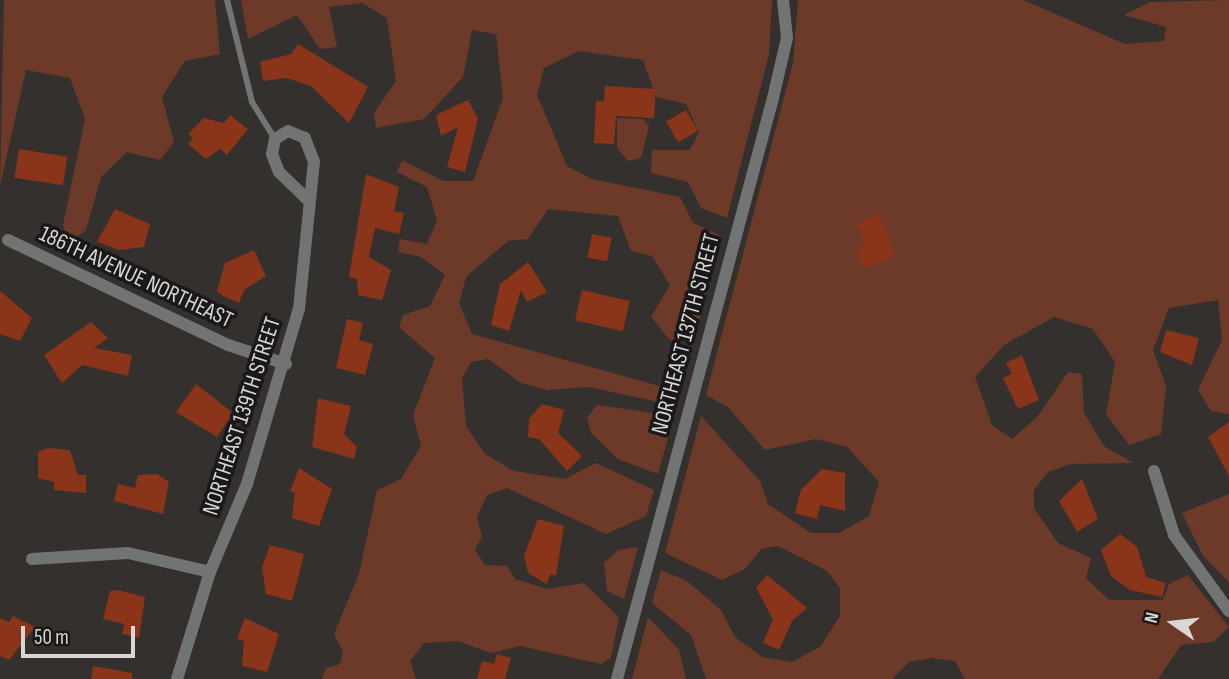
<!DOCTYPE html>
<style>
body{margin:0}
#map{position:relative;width:1229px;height:679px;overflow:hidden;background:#34302e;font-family:"Sofia Sans Condensed",sans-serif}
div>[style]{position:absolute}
.green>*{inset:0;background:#6d3a2a}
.building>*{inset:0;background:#8a3419;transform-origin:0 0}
.lane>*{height:6px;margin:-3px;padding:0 3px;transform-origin:3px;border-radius:3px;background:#727474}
.street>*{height:12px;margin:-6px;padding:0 6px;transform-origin:6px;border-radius:6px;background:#727474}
span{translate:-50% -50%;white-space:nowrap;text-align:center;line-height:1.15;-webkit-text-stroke:7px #1a1818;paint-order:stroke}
.street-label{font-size:23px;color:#d9d6d5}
.north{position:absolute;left:1138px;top:588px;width:70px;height:70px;-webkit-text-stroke:5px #1a1818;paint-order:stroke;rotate:284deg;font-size:19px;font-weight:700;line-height:28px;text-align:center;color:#d9d6d5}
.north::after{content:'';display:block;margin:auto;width:24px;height:32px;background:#d9d6d5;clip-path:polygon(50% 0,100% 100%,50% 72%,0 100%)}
.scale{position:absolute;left:21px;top:626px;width:114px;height:32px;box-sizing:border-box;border:4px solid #d9d6d5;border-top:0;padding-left:9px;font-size:21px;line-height:24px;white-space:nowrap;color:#d9d6d5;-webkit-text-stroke:5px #1a1818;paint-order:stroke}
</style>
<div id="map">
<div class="green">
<div style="clip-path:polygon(4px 0,215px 0,220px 54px,185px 61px,162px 97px,174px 142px,160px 160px,127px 152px,101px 177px,86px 230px,66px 244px,63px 225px,85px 119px,70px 78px,26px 70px,0 186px)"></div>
<div style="clip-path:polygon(241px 0,772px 0,769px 54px,727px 218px,701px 208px,688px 182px,651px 173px,652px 150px,690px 150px,699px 132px,686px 104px,656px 97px,643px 60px,579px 51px,544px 68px,537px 95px,567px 166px,592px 179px,680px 197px,693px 223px,721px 236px,695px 336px,670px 340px,651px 317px,670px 285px,652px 256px,631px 251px,618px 216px,548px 209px,528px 239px,508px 241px,466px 277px,459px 303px,472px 334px,681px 392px,677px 406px,589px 387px,547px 390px,521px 383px,488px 359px,471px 362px,462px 378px,466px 426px,485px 454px,514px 471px,565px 479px,596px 463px,654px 490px,646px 516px,606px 534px,507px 488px,487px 495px,477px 517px,482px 537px,475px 550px,485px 565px,507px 566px,515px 579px,547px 589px,584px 583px,619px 617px,611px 658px,601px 664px,520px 646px,491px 653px,458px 641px,424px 643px,410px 661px,416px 679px,322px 679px,326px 668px,340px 664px,343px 651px,334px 634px,359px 574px,377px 490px,401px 479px,421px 446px,413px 415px,435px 358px,399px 327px,403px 315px,430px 306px,445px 275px,421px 257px,398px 252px,400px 239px,427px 244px,437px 220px,427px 187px,397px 172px,402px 160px,443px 181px,473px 181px,503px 98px,496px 34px,472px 30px,463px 77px,424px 119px,376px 128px,374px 113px,396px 81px,387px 18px,362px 3px,329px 7px,337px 47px,320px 49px,297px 15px,248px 39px)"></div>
<div style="clip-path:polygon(798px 0,1023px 0,1125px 44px,1164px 41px,1166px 27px,1124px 15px,1150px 2px,1229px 0,1229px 414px,1211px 411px,1198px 390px,1222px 340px,1218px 300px,1169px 308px,1153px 350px,1166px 386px,1161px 434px,1129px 445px,1106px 414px,1115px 362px,1093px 329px,1054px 317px,1004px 345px,975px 377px,992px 425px,1012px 439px,1038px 416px,1068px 372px,1082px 374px,1084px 413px,1104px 446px,1133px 463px,1070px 464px,1048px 472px,1034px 490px,1034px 508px,1058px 543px,1091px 558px,1086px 578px,1109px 600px,1163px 600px,1169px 584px,1188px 575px,1229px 627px,1213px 642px,1181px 645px,1158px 679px,965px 679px,955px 661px,931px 658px,909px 662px,892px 679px,706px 679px,691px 635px,652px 603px,661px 570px,687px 581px,721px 610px,735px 637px,762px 657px,792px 662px,820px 647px,840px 616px,840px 588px,827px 571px,778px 546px,761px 549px,745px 569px,722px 580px,665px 553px,701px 416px,760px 481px,768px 504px,811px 533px,839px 533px,869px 516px,879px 482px,847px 447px,816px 439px,765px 450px,728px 407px,706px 395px,793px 63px)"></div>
<div style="clip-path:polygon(617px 118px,643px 119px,649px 126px,641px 158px,628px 161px,617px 148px)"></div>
<div style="clip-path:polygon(597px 405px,674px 416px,658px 474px,618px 459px,591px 433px,587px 418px)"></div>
<div style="clip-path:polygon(1229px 494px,1229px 582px,1203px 556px,1182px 513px)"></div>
<div style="clip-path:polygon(638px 547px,624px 599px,607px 591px,604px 563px,618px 550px)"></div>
<div style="clip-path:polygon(648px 617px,679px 650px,686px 679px,632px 679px)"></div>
</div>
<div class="building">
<div style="clip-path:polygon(298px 44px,368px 87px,349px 123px,311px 86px,287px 78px,263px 81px,260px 62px,291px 54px)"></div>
<div style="clip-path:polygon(605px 86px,656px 89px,654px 118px,616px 116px,614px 144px,594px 143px,596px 101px,604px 101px)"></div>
<div style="clip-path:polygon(468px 100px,478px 119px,465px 172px,447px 167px,458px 127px,441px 136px,436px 115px)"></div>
<div style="left:686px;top:110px;width:24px;height:23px;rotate:60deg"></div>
<div style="clip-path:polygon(230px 115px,248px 129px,227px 155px,220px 149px,206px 159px,188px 144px,193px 138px,188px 134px,204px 118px,224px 123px)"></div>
<div style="left:19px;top:149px;width:49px;height:29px;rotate:9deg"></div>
<div style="clip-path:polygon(366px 174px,399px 187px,394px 211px,404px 213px,399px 234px,375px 228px,369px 257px,391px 270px,382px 300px,358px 295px,357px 279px,349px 277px)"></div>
<div style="clip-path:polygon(115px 209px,150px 224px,144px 247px,119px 250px,97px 242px)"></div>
<div style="clip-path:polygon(879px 214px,895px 255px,864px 268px,856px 250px,865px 246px,856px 224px)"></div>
<div style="left:592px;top:234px;width:20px;height:24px;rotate:11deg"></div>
<div style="clip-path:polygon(254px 250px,266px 276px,244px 290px,239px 303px,223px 296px,217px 291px,225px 263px)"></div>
<div style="clip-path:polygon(528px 262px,547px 292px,527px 302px,521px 290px,509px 331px,491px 325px,500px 284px)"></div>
<div style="left:582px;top:290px;width:49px;height:31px;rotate:13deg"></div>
<div style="clip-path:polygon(0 291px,32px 318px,20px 341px,0 334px)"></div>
<div style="clip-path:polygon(347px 319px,363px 323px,359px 340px,373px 344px,365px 375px,336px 368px)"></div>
<div style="clip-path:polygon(91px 322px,108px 338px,94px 348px,132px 355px,128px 376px,82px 365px,62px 383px,44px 355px)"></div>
<div style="clip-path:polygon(1166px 330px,1199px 338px,1192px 365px,1160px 352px)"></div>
<div style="clip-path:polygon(1022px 355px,1039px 400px,1018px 409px,1003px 378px,1012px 374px,1006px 363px)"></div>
<div style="clip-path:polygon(196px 384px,233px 413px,217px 437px,176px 412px)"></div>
<div style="clip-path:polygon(318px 398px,351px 406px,344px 434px,357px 447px,354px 459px,312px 447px)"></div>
<div style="clip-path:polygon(542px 404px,564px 410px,558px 433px,582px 456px,567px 471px,539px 439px,528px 437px,529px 419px)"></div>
<div style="clip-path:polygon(1229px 422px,1229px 476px,1208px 437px)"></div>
<div style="clip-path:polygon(48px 448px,70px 450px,78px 475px,86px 475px,86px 493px,54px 490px,54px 482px,38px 478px,38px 452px)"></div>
<div style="clip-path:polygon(299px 468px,332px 489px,319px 526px,292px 518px,295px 493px,290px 491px)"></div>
<div style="clip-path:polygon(822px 469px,845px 473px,845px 511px,820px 505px,817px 519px,795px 513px,801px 490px)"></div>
<div style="clip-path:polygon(157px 474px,169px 482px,163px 514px,114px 501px,118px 484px,135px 488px,138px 475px)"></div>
<div style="clip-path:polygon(1082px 479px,1098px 519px,1077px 532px,1059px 501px)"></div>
<div style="clip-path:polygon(538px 519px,564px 526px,556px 576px,550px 574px,547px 584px,528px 573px,524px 556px)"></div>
<div style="clip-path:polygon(1120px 534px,1137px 547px,1146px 577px,1166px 583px,1162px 597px,1130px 590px,1111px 576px,1101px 550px)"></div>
<div style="clip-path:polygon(270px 545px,304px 554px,292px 601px,266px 594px,262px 567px)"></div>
<div style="clip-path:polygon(767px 575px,807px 608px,792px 621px,779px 650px,763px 643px,773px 619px,756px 588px)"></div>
<div style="clip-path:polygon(118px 590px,145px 597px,139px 638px,122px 634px,124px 624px,103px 619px,110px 591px)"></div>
<div style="clip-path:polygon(13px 616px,35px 627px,9px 660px,0 656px,0 618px,9px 622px)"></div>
<div style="clip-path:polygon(245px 618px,279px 634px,267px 672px,242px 666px,244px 641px,237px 639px)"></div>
<div style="clip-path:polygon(497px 654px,511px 658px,505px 679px,477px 679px,482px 661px,494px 664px)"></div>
<div style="clip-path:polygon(93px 666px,132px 673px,132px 679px,91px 679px)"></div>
</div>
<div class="lane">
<div style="left:227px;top:0;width:105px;rotate:76.2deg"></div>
<div style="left:252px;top:102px;width:44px;rotate:58.1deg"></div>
</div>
<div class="street">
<div style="left:8px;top:240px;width:244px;rotate:25.5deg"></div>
<div style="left:228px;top:345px;width:61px;rotate:18.1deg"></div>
<div style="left:1154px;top:471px;width:67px;rotate:72.6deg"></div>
<div style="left:1174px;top:535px;width:94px;rotate:54.1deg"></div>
<div style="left:32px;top:559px;width:96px;rotate:-3.6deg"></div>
<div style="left:128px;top:553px;width:84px;rotate:13deg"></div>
<div style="left:177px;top:679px;width:112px;rotate:-72.9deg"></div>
<div style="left:210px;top:572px;width:95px;rotate:-67.2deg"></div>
<div style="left:247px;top:484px;width:183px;rotate:-73.5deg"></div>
<div style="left:299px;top:309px;width:148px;rotate:-84.2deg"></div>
<div style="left:314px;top:162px;width:26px;rotate:-111deg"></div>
<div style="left:305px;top:138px;width:18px;rotate:-158deg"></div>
<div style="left:288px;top:131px;width:15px;rotate:148deg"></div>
<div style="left:275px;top:139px;width:15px;rotate:101deg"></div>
<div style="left:272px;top:154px;width:19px;rotate:69deg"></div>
<div style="left:279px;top:172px;width:42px;rotate:44deg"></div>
<div style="left:617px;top:679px;width:602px;rotate:-74.97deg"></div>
<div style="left:773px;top:98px;width:62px;rotate:-76.9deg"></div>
<div style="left:787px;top:38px;width:38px;rotate:-96deg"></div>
</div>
<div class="street-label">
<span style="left:136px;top:277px;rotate:25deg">186TH AVENUE NORTHEAST</span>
<span style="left:686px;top:334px;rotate:-75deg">NORTHEAST 137TH STREET</span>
<span style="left:242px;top:416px;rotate:-72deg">NORTHEAST 139TH STREET</span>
</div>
<div class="north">N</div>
<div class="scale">50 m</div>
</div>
